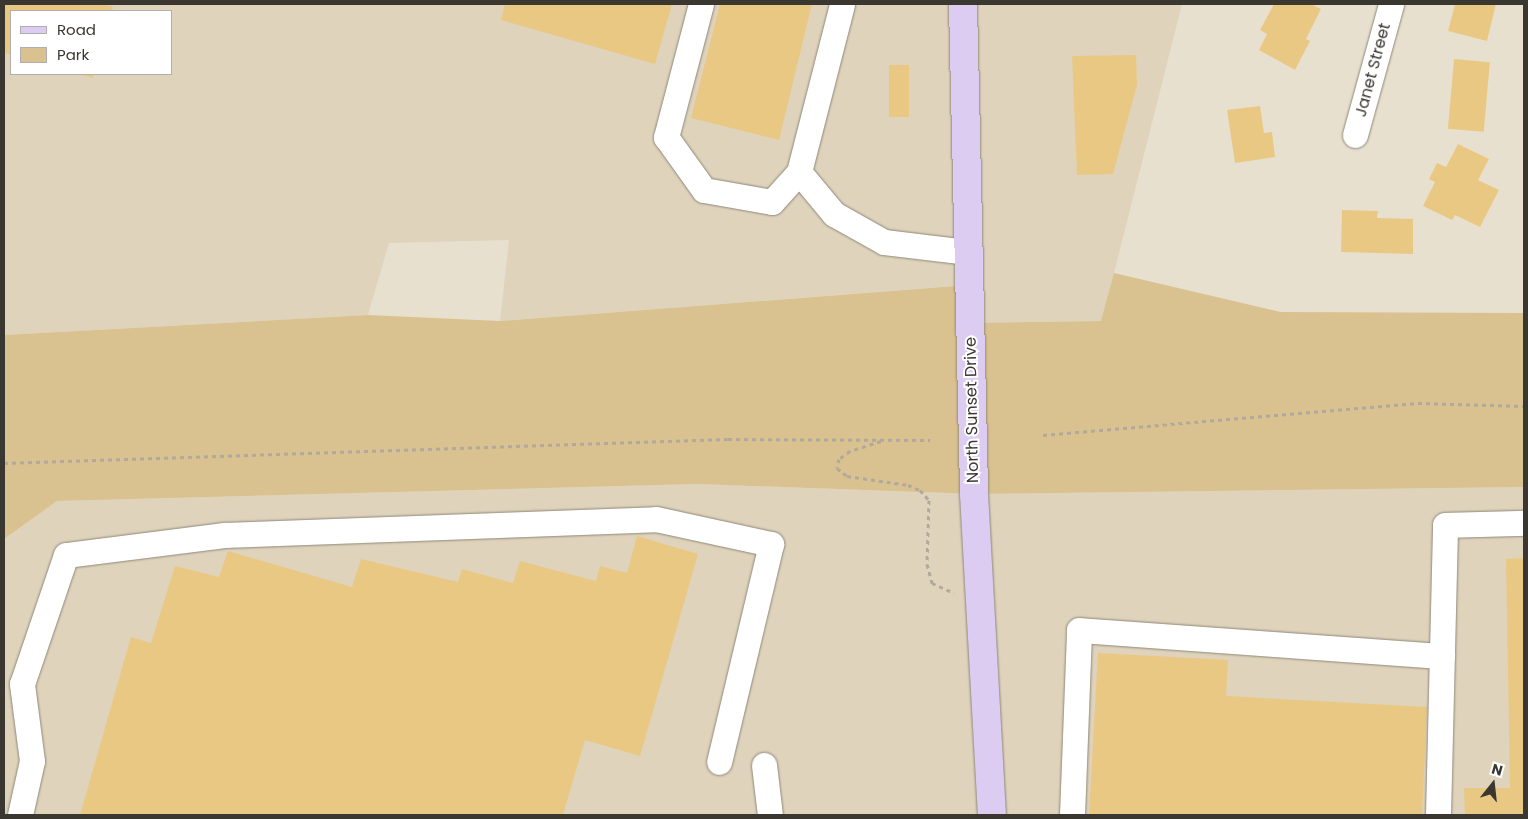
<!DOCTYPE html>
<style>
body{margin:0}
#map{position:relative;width:1528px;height:819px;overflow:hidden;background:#e8e0cf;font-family:Poppins,sans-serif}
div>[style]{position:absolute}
.built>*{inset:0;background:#dfd3bc}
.green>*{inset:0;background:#d9c28f}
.building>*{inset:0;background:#e9c884;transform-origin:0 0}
.path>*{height:3px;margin-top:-1.5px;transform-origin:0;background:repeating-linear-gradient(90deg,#b0a99c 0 4px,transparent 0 8px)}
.roads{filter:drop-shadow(0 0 1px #8f8879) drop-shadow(0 0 1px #8f8879)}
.minor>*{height:25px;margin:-12.5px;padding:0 12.5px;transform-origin:12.5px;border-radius:12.5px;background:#fff}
.major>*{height:28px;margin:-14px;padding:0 14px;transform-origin:14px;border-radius:14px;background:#ddccf1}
span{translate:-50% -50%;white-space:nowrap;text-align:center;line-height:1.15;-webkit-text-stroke:4px #fff;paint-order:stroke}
.street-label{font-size:16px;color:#3a3731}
.frame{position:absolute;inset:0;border:5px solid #3a3731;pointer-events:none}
.legend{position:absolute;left:10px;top:10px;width:162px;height:65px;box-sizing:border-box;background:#fff;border:1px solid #b0afad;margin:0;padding:6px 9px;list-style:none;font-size:15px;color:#3a3731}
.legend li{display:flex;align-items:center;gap:10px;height:25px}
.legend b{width:25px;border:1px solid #b0afad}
.north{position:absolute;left:1468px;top:759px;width:50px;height:50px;-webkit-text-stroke:4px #fff;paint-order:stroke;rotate:16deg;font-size:14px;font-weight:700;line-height:20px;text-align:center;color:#3a3731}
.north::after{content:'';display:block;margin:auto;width:18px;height:22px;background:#3a3731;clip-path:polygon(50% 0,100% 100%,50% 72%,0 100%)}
</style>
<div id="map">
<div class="built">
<div style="clip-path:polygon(evenodd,4px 4px,1182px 4px,1102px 321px,969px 323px,968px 285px,500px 321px,509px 240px,389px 243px,368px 315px,4px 335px,4px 4px,11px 11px,171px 11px,171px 74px,11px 74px,11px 11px)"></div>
<div style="clip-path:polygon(698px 484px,974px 494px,1524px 487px,1524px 815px,4px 815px,4px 539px,57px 501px)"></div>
</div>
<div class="green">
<div style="clip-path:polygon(1114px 273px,1281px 312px,1524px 313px,1524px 487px,974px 494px,698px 484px,57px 501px,4px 539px,4px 335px,368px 315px,500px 321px,969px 285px,970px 323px,1101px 321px)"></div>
</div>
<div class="building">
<div style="clip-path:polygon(4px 4px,103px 4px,113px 7px,112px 11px,11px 11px,11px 55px,4px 53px)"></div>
<div style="clip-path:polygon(505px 4px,672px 4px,655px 64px,501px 20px)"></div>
<div style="clip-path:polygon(720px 4px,812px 4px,779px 140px,691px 118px)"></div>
<div style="clip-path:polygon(1274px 4px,1311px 4px,1321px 9px,1306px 39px,1310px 41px,1295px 70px,1259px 50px,1267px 34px,1260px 30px)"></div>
<div style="clip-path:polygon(1455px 4px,1496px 4px,1487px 41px,1448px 31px)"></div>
<div style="clip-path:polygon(1136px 55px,1137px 85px,1113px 174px,1077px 175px,1072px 56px)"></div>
<div style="left:1454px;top:59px;width:36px;height:70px;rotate:5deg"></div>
<div style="left:889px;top:65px;width:20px;height:52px"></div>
<div style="clip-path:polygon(80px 74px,94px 74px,93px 78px)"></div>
<div style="clip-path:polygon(1260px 106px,1264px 133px,1272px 132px,1275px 157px,1235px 163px,1227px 110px)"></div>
<div style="clip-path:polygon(1458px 144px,1489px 159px,1478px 180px,1499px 190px,1480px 227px,1455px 215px,1452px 220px,1423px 206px,1435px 182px,1429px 179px,1437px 163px,1446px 167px)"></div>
<div style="clip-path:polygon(1342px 210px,1378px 211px,1377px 218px,1413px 219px,1413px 254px,1341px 252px)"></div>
<div style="clip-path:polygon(637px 536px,698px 554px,640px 756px,585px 740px,563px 815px,80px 815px,131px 637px,151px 643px,175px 566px,219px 577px,228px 551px,352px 587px,361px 559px,458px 582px,462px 569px,513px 583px,520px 561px,596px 581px,600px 566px,627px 573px)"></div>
<div style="clip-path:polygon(1524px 558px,1524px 815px,1465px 815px,1464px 788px,1510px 788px,1506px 559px)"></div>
<div style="clip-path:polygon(1098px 653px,1228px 660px,1226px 696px,1427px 707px,1422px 815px,1089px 815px)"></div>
</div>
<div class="path">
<div style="left:1043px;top:435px;width:376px;rotate:-4.9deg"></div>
<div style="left:1418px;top:403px;width:106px;rotate:1.6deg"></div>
<div style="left:881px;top:441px;width:33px;rotate:162deg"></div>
<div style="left:850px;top:451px;width:14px;rotate:144deg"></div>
<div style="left:839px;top:459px;width:9px;rotate:103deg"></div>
<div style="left:837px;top:468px;width:13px;rotate:39deg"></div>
<div style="left:847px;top:476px;width:62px;rotate:8.4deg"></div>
<div style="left:908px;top:485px;width:13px;rotate:23deg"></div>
<div style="left:920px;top:490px;width:13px;rotate:48deg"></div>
<div style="left:929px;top:500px;width:64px;rotate:91.8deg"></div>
<div style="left:927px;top:564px;width:20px;rotate:75deg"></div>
<div style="left:932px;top:583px;width:24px;rotate:24deg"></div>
<div style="left:4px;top:463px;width:724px;rotate:-1.9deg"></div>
<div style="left:728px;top:439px;width:202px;rotate:0.3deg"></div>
</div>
<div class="roads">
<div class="minor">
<div style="left:701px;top:4px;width:138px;rotate:104.7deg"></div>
<div style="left:666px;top:137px;width:65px;rotate:54.4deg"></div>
<div style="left:704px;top:190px;width:69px;rotate:10deg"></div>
<div style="left:772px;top:202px;width:40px;rotate:-48deg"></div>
<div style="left:799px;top:172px;width:173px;rotate:-75.6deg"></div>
<div style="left:1355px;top:135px;width:136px;rotate:-74.6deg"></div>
<div style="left:799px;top:172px;width:55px;rotate:50.2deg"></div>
<div style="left:834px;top:214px;width:57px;rotate:29.2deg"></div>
<div style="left:884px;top:242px;width:85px;rotate:6.8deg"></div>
<div style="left:764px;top:765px;width:50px;rotate:83.2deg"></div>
<div style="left:20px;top:815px;width:55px;rotate:-77.5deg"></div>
<div style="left:32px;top:761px;width:78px;rotate:-97.4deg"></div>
<div style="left:22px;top:684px;width:136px;rotate:-71.2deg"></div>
<div style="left:66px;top:555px;width:159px;rotate:-7.2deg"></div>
<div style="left:224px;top:535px;width:432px;rotate:-2.1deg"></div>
<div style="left:656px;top:519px;width:118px;rotate:12.3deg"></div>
<div style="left:771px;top:544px;width:224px;rotate:103.4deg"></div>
<div style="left:1072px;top:815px;width:185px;rotate:-87.8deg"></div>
<div style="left:1079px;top:630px;width:364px;rotate:4.1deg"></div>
<div style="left:1438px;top:815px;width:290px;rotate:-88.6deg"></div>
<div style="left:1445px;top:525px;width:79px;rotate:-1.5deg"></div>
</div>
<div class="major">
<div style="left:963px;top:4px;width:490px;rotate:88.7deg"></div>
<div style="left:974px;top:494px;width:322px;rotate:86.8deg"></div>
</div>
</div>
<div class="street-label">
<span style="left:1373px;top:70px;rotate:-75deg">Janet Street</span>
<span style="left:972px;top:410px;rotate:-91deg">North Sunset Drive</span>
</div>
<div class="frame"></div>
<ul class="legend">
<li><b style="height:6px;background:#ddccf1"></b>Road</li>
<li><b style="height:14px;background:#d9c28f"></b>Park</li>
</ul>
<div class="north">N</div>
</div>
